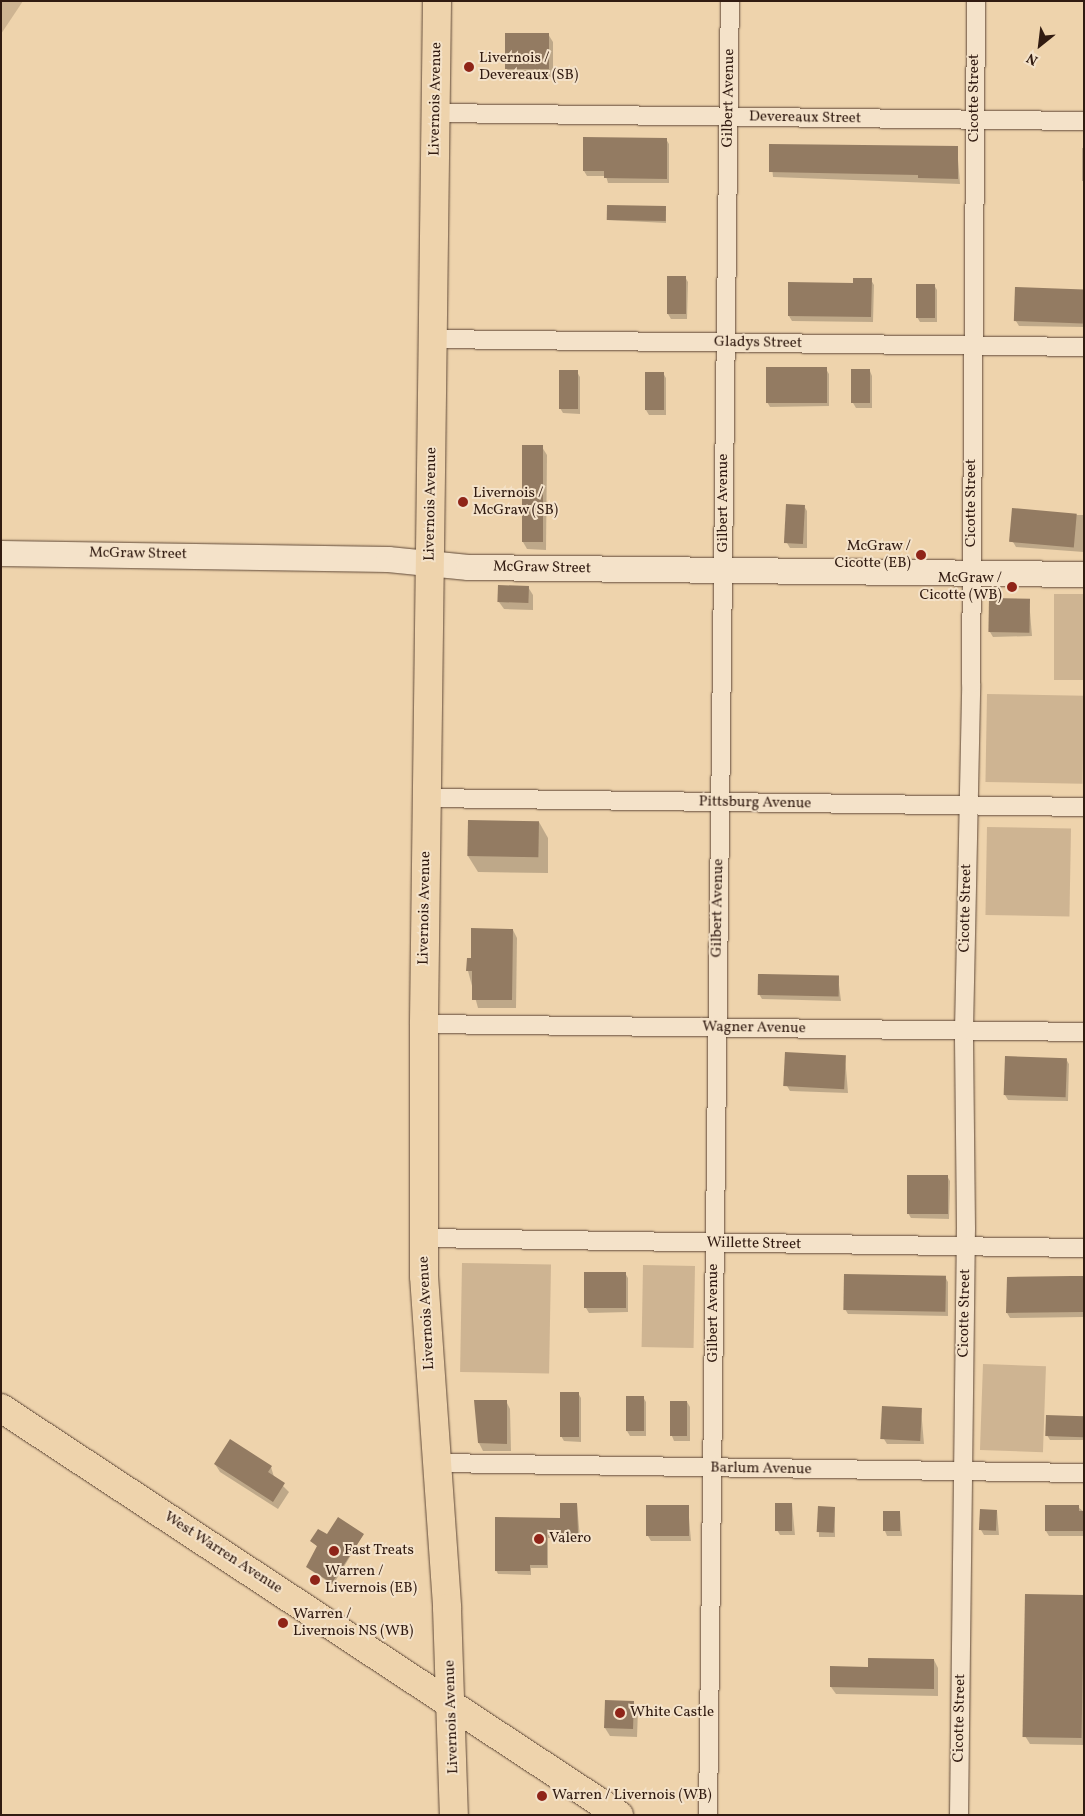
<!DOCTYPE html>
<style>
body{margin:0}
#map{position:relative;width:1085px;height:1816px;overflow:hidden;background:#eed3ac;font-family:Vollkorn,serif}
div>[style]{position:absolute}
.green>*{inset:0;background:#ceb492;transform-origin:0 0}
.shadow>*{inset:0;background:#0003;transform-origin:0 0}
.building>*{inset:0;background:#937b62;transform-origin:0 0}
.roads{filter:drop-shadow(0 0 1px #604938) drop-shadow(0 0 1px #604938)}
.street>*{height:18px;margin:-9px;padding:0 9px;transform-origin:9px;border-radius:9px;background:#f4e2c9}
.secondary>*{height:25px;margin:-12.5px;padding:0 12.5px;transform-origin:12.5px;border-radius:12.5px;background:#f4e2c9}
.primary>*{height:28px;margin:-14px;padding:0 14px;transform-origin:14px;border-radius:14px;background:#eed3ac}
.dots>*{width:14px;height:14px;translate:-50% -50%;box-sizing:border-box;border:2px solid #f4e2c9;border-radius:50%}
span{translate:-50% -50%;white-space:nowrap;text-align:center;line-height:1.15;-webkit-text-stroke:4px #f4e2c9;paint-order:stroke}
.poi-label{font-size:15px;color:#311b11}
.left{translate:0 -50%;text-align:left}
.right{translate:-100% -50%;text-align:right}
.street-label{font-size:15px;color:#311b11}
.frame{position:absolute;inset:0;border:2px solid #311b11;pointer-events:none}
.north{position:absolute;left:1015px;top:20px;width:50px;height:50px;-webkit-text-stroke:4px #f4e2c9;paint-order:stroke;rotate:209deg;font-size:14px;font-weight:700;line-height:20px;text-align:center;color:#311b11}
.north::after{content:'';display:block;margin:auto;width:18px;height:22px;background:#311b11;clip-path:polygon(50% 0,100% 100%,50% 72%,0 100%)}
</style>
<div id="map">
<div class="green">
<div style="clip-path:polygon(1px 1px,23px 1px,1px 34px)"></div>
<div style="left:1054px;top:594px;width:30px;height:86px"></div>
<div style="left:987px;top:694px;width:97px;height:88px;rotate:1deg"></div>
<div style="left:987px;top:827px;width:84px;height:88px;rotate:1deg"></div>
<div style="left:462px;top:1263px;width:89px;height:109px;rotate:1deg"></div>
<div style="left:643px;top:1265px;width:52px;height:82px;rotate:1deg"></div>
<div style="left:983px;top:1364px;width:63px;height:86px;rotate:2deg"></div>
</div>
<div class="shadow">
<div style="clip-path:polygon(548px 34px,553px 42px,553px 77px,511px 77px,507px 69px)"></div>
<div style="clip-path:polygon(666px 139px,669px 144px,669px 183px,608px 183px,606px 176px,587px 176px,584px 171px)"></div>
<div style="clip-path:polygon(770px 145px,957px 147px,960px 184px,773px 177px)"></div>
<div style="left:1082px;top:148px;width:2px;height:33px"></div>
<div style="clip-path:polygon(666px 209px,666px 223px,608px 220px)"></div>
<div style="clip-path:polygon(685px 277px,688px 282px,687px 319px,671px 319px,668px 314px)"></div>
<div style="clip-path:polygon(871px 280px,874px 285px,873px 322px,792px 321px,789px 316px,789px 284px,854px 284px)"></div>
<div style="clip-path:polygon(934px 285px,937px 290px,937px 322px,920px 322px,917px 317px)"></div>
<div style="clip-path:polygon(1084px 290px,1084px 327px,1019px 326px,1016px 321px)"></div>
<div style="clip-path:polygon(826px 369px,829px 374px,829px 406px,770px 407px,767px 402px)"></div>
<div style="clip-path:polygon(853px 370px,870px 371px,872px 376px,872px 408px,856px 408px,853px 403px)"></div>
<div style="clip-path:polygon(577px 372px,580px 377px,580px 414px,563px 413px,560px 408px)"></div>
<div style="clip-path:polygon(663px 373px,666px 378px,666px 415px,649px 415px,646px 410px)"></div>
<div style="clip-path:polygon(542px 447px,547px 455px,546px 550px,527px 549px,523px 542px)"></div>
<div style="clip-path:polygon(804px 506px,807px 511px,807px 548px,790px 548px,787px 543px)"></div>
<div style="clip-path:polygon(1054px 515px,1084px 515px,1084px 552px,1016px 547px,1013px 542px)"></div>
<div style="clip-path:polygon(528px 587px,533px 595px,533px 610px,504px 609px,499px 602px)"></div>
<div style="clip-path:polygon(990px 600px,1029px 600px,1032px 636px,993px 637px,990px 632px)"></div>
<div style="clip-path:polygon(539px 822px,548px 838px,548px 873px,478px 872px,468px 856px)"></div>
<div style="clip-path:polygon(513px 930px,517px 938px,516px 1008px,478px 1008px,468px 971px,472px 959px)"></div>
<div style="clip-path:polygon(838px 977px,841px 1001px,762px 999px,759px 994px)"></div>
<div style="clip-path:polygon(845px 1056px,848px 1093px,790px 1091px,787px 1086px)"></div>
<div style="clip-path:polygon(1066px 1059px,1069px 1064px,1068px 1101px,1008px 1100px,1005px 1095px)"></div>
<div style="clip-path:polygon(947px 1176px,950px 1181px,949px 1219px,911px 1218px,908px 1213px)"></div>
<div style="clip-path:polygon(625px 1273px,628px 1278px,628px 1312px,589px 1313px,586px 1308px)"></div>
<div style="clip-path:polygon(945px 1277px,948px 1282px,948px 1316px,848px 1314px,845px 1309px)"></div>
<div style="clip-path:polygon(1084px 1279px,1084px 1317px,1010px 1318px,1007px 1313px)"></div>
<div style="clip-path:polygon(578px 1393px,581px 1398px,581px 1442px,564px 1441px,561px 1436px)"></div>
<div style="clip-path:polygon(627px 1397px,643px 1397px,646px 1402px,646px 1436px,630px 1436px,627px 1431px)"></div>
<div style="clip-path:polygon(506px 1401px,510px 1409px,511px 1451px,483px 1451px,479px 1443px)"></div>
<div style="clip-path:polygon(671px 1402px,687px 1402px,690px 1407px,690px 1441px,674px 1441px,672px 1436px)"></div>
<div style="clip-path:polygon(921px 1409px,924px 1444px,887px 1444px,884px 1439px)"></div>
<div style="clip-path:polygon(1084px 1416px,1084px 1440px,1050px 1440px,1047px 1435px)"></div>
<div style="clip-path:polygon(215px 1464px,271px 1467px,274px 1477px,289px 1492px,278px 1509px,220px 1472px)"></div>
<div style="clip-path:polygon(577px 1504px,580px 1538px,548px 1538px,548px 1568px,531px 1568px,531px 1575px,498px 1574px,496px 1570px)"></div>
<div style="clip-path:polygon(792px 1504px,795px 1535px,780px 1535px,777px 1530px)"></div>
<div style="clip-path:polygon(688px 1506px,691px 1541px,651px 1541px,648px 1536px)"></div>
<div style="clip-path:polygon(1078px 1507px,1084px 1512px,1084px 1536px,1049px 1536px,1046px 1531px)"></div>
<div style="left:819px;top:1508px;width:16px;height:29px"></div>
<div style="clip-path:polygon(997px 1511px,999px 1535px,984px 1535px,981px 1530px)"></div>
<div style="clip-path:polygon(900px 1512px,902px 1536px,887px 1536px,885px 1531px)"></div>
<div style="clip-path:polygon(363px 1535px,333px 1585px,309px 1569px,318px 1547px,311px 1541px,327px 1536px)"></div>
<div style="clip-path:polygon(1084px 1596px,1084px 1745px,1030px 1744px,1025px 1736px)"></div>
<div style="clip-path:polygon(934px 1660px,938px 1668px,938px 1696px,836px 1694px,831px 1687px,869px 1668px)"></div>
<div style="clip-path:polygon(633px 1702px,638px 1710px,637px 1737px,610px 1736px,605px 1728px)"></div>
</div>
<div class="building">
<div style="left:505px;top:33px;width:44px;height:36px"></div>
<div style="clip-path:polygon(583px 137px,667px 138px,667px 179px,604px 178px,604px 171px,583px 171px)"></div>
<div style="clip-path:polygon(769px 144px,958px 146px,958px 179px,918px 178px,918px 175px,769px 172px)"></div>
<div style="left:607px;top:205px;width:59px;height:15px;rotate:1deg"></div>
<div style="left:667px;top:276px;width:19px;height:38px"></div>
<div style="clip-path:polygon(853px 278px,872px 278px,871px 317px,788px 316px,788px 282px,853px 283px)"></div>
<div style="left:916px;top:284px;width:19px;height:34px"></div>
<div style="left:1015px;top:287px;width:69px;height:34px;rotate:2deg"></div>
<div style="left:766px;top:367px;width:61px;height:36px"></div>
<div style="left:851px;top:369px;width:19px;height:34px"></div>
<div style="left:559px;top:370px;width:19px;height:39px"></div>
<div style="left:645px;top:372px;width:19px;height:38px"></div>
<div style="left:522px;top:445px;width:21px;height:97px"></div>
<div style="left:786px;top:504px;width:19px;height:39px;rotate:3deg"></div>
<div style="left:1012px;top:508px;width:65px;height:34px;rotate:5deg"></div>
<div style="left:498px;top:585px;width:31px;height:17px;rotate:2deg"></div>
<div style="left:989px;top:598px;width:41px;height:34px;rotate:1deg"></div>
<div style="left:468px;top:820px;width:71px;height:36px;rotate:1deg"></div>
<div style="clip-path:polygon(471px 928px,513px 929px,512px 1000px,472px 1000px,472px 971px,466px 971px,467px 958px,471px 958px)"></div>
<div style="left:758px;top:974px;width:81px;height:21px;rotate:1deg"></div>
<div style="left:785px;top:1052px;width:61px;height:34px;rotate:3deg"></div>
<div style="left:1005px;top:1056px;width:62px;height:39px;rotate:2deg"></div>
<div style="left:907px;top:1175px;width:41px;height:39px"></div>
<div style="left:584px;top:1272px;width:42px;height:36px"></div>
<div style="left:844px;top:1274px;width:102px;height:36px;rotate:1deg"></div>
<div style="clip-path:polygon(1071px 1276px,1084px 1276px,1084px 1312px,1006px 1313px,1007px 1277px)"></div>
<div style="left:560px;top:1392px;width:19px;height:45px"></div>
<div style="left:626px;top:1396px;width:18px;height:35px"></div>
<div style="clip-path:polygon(474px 1400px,507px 1400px,507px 1444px,478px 1443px)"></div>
<div style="left:670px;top:1401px;width:17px;height:35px"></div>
<div style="left:882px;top:1406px;width:40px;height:33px;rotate:3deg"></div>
<div style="left:1046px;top:1415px;width:38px;height:21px;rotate:2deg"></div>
<div style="clip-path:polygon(230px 1439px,272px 1466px,268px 1472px,285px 1483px,273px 1502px,214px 1464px)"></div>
<div style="clip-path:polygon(560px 1503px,577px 1503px,578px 1534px,547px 1534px,547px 1565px,530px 1565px,530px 1571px,495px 1571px,495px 1517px,560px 1518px)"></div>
<div style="left:775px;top:1503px;width:17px;height:28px"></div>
<div style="left:646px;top:1505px;width:43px;height:31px"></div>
<div style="clip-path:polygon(1045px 1505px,1079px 1505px,1079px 1511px,1084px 1511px,1084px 1531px,1045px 1531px)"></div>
<div style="left:818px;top:1506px;width:17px;height:26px;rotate:3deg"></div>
<div style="left:980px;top:1509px;width:17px;height:21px;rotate:3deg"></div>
<div style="left:883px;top:1511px;width:17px;height:20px"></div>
<div style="clip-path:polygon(338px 1517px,364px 1534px,332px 1583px,306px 1567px,317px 1546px,310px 1541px,318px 1529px,327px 1534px)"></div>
<div style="left:1025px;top:1594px;width:59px;height:143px;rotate:1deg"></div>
<div style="clip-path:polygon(868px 1658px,934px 1659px,934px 1689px,830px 1687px,830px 1666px,868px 1667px)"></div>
<div style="left:605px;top:1700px;width:29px;height:28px;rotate:2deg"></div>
</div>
<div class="roads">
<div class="street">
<div style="left:436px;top:113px;width:648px;rotate:0.71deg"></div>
<div style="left:433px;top:339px;width:651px;rotate:0.7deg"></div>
<div style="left:427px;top:798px;width:657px;rotate:0.78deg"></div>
<div style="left:424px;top:1024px;width:660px;rotate:0.69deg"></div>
<div style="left:423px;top:1238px;width:661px;rotate:0.87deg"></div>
<div style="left:438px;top:1463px;width:646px;rotate:0.89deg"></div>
<div style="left:708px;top:1815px;width:1814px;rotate:-89.31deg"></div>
<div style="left:959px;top:1815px;width:586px;rotate:-89.32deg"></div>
<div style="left:966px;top:1229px;width:199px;rotate:-90.6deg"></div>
<div style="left:964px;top:1030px;width:346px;rotate:-88.8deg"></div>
<div style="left:971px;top:684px;width:683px;rotate:-89.58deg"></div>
</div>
<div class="secondary">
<div style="left:1px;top:553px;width:387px;rotate:0.9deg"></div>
<div style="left:388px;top:559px;width:80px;rotate:5.7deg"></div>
<div style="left:468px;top:567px;width:616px;rotate:0.65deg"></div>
</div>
<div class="primary">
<div style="left:437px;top:1px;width:1023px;rotate:90.73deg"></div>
<div style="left:424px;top:1024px;width:252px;rotate:90deg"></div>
<div style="left:424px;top:1276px;width:333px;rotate:86deg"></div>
<div style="left:447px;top:1608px;width:207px;rotate:88.1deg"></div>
<div style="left:1px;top:1408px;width:740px;rotate:33.37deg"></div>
</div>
</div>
<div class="dots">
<div style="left:469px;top:67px;background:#8f2418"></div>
<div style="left:463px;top:502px;background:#8f2418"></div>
<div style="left:921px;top:555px;background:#8f2418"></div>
<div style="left:1012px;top:587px;background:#8f2418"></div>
<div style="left:539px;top:1539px;background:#8f2418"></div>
<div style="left:334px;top:1551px;background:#8f2418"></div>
<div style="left:315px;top:1580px;background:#8f2418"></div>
<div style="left:283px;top:1623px;background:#8f2418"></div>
<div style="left:620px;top:1713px;background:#8f2418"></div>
<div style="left:542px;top:1796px;background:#8f2418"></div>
</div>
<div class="poi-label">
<span class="left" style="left:479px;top:67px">Livernois /<br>Devereaux (SB)</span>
<span class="left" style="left:473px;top:502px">Livernois /<br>McGraw (SB)</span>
<span class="right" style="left:911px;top:555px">McGraw /<br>Cicotte (EB)</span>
<span class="right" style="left:1002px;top:587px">McGraw /<br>Cicotte (WB)</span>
<span class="left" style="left:549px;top:1539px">Valero</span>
<span class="left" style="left:344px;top:1551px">Fast Treats</span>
<span class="left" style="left:325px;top:1580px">Warren /<br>Livernois (EB)</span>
<span class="left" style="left:293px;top:1623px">Warren /<br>Livernois NS (WB)</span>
<span class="left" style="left:630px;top:1713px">White Castle</span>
<span class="left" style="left:552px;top:1796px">Warren / Livernois (WB)</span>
</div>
<div class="street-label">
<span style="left:729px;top:98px;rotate:-89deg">Gilbert Avenue</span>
<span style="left:975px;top:98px;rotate:-90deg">Cicotte Street</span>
<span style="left:436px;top:99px;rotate:-89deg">Livernois Avenue</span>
<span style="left:805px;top:118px;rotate:1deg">Devereaux Street</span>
<span style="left:758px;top:343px;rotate:1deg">Gladys Street</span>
<span style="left:724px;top:503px;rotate:-90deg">Gilbert Avenue</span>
<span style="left:972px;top:503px;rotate:-90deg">Cicotte Street</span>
<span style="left:431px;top:504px;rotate:-89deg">Livernois Avenue</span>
<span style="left:138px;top:554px;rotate:1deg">McGraw Street</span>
<span style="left:542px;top:568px;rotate:1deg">McGraw Street</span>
<span style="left:755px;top:803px;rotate:1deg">Pittsburg Avenue</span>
<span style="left:425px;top:908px;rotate:-89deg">Livernois Avenue</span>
<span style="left:718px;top:908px;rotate:-89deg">Gilbert Avenue</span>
<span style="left:966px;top:908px;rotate:-89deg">Cicotte Street</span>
<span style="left:754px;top:1028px;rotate:1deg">Wagner Avenue</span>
<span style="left:754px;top:1244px;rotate:1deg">Willette Street</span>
<span style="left:427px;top:1313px;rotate:-93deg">Livernois Avenue</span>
<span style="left:714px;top:1313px;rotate:-90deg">Gilbert Avenue</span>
<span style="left:965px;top:1313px;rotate:-89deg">Cicotte Street</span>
<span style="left:761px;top:1469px;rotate:1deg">Barlum Avenue</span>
<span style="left:223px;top:1553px;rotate:33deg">West Warren Avenue</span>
<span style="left:452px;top:1717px;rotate:-92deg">Livernois Avenue</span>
<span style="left:960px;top:1718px;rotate:-89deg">Cicotte Street</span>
</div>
<div class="frame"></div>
<div class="north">N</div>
</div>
